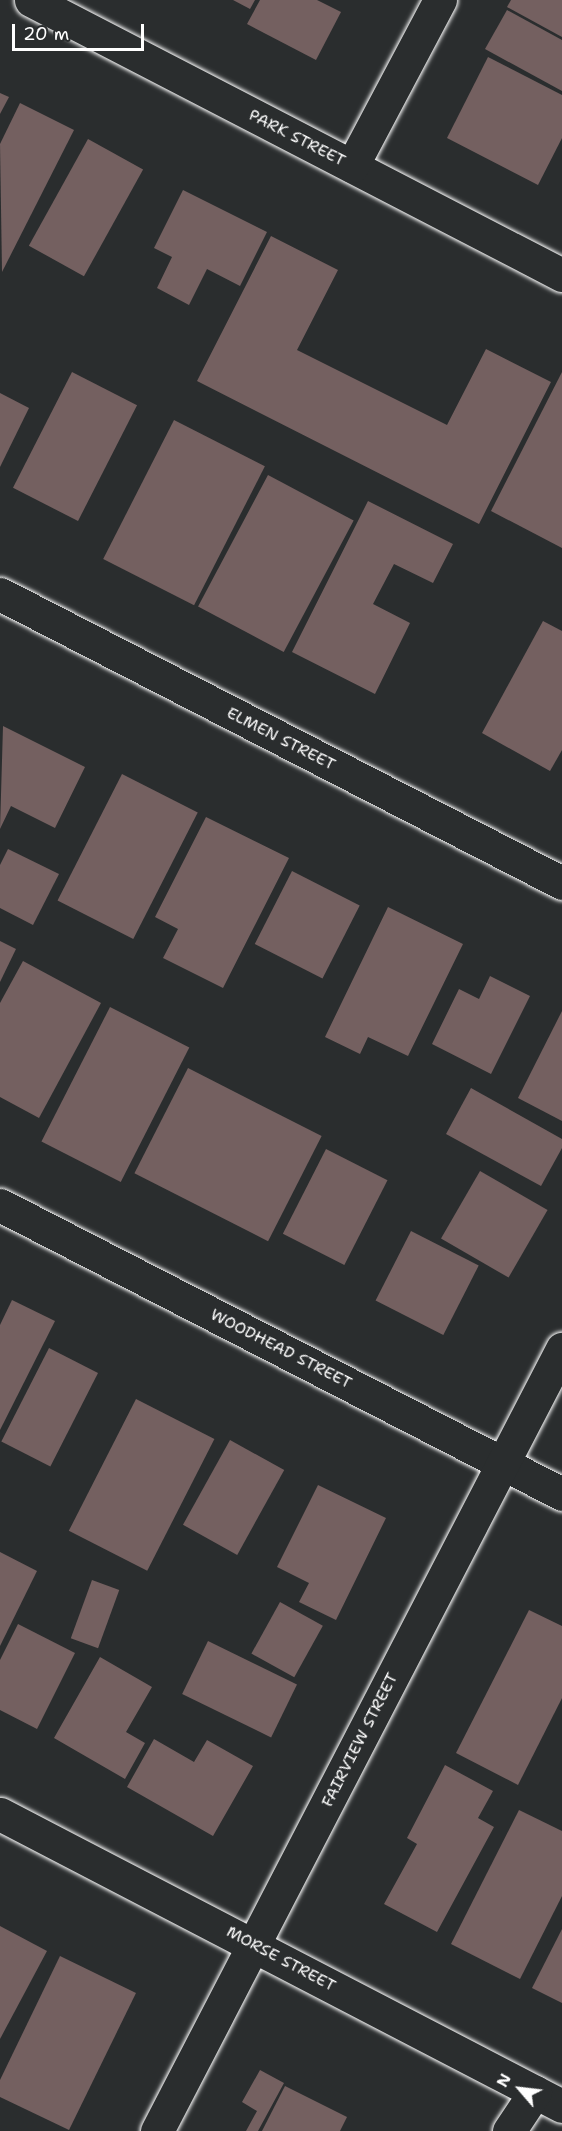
<!DOCTYPE html>
<style>
body{margin:0}
#map{position:relative;width:562px;height:2131px;overflow:hidden;background:#2a2d2e;font-family:"Shantell Sans",sans-serif}
div>[style]{position:absolute}
.building>*{inset:0;background:#746060;transform-origin:0 0}
.roads{filter:drop-shadow(0 0 2px #fff) drop-shadow(0 0 2px #fff)}
.minor>*{height:33px;margin:-16.5px;padding:0 16.5px;transform-origin:16.5px;border-radius:16.5px;background:#2a2d2e}
span{translate:-50% -50%;white-space:nowrap;text-align:center;line-height:1.15;-webkit-text-stroke:4.5px #2a2d2e;paint-order:stroke}
.street-label{font-size:16px;color:#fff}
.north{position:absolute;left:490px;top:2059px;width:60px;height:60px;-webkit-text-stroke:4px #2a2d2e;paint-order:stroke;rotate:298deg;font-size:16px;font-weight:700;line-height:24px;text-align:center;color:#fff}
.north::after{content:'';display:block;margin:auto;width:21px;height:27px;background:#fff;clip-path:polygon(50% 0,100% 100%,50% 72%,0 100%)}
.scale{position:absolute;left:12px;top:24px;width:132px;height:27px;box-sizing:border-box;border:3px solid #fff;border-top:0;padding-left:8px;font-size:18px;line-height:21px;white-space:nowrap;color:#fff;-webkit-text-stroke:4px #2a2d2e;paint-order:stroke}
</style>
<div id="map">
<div class="building">
<div style="clip-path:polygon(233px 0,255px 0,250px 9px)"></div>
<div style="clip-path:polygon(260px 0,317px 0,341px 12px,316px 60px,247px 24px)"></div>
<div style="clip-path:polygon(511px 0,562px 0,562px 37px,507px 7px)"></div>
<div style="clip-path:polygon(507px 10px,562px 40px,562px 91px,485px 49px)"></div>
<div style="clip-path:polygon(488px 57px,562px 95px,562px 138px,538px 185px,447px 138px)"></div>
<div style="clip-path:polygon(0 93px,9px 97px,0 114px)"></div>
<div style="clip-path:polygon(20px 103px,74px 130px,2px 272px,0 144px)"></div>
<div style="left:88px;top:139px;width:63px;height:122px;rotate:29deg"></div>
<div style="clip-path:polygon(183px 190px,267px 232px,240px 286px,207px 269px,189px 305px,157px 288px,172px 257px,154px 248px)"></div>
<div style="clip-path:polygon(271px 236px,338px 270px,297px 350px,447px 425px,486px 349px,551px 382px,479px 524px,197px 381px)"></div>
<div style="left:72px;top:372px;width:73px;height:130px;rotate:27deg"></div>
<div style="clip-path:polygon(562px 372px,562px 548px,491px 511px)"></div>
<div style="clip-path:polygon(0 393px,29px 408px,0 467px)"></div>
<div style="left:174px;top:420px;width:102px;height:156px;rotate:27deg"></div>
<div style="left:268px;top:475px;width:97px;height:149px;rotate:28deg"></div>
<div style="clip-path:polygon(368px 501px,453px 544px,433px 583px,394px 564px,373px 604px,410px 623px,375px 694px,292px 652px)"></div>
<div style="clip-path:polygon(543px 621px,562px 631px,562px 750px,550px 771px,482px 733px)"></div>
<div style="clip-path:polygon(3px 726px,85px 767px,55px 828px,11px 806px,0 829px)"></div>
<div style="left:122px;top:774px;width:85px;height:142px;rotate:27deg"></div>
<div style="clip-path:polygon(206px 817px,289px 858px,223px 988px,163px 958px,178px 929px,155px 917px)"></div>
<div style="clip-path:polygon(8px 849px,59px 874px,33px 925px,0 908px,0 865px)"></div>
<div style="left:292px;top:871px;width:76px;height:82px;rotate:27deg"></div>
<div style="clip-path:polygon(388px 907px,463px 944px,408px 1056px,368px 1037px,360px 1054px,325px 1037px)"></div>
<div style="clip-path:polygon(0 941px,16px 949px,0 982px)"></div>
<div style="clip-path:polygon(23px 961px,101px 1003px,39px 1118px,0 1097px,0 1003px)"></div>
<div style="clip-path:polygon(490px 976px,530px 996px,491px 1074px,432px 1044px,459px 989px,479px 999px)"></div>
<div style="left:110px;top:1007px;width:89px;height:151px;rotate:27deg"></div>
<div style="clip-path:polygon(562px 1011px,562px 1121px,518px 1098px)"></div>
<div style="left:188px;top:1068px;width:150px;height:118px;rotate:27deg"></div>
<div style="clip-path:polygon(471px 1088px,562px 1139px,562px 1148px,541px 1186px,446px 1134px)"></div>
<div style="left:326px;top:1149px;width:69px;height:95px;rotate:27deg"></div>
<div style="left:480px;top:1171px;width:78px;height:78px;rotate:30deg"></div>
<div style="left:411px;top:1231px;width:76px;height:78px;rotate:27deg"></div>
<div style="clip-path:polygon(12px 1300px,55px 1321px,0 1430px,0 1325px)"></div>
<div style="left:49px;top:1348px;width:55px;height:105px;rotate:27deg"></div>
<div style="left:136px;top:1399px;width:88px;height:148px;rotate:27deg"></div>
<div style="left:230px;top:1440px;width:62px;height:97px;rotate:29deg"></div>
<div style="clip-path:polygon(318px 1485px,386px 1518px,336px 1620px,299px 1602px,309px 1583px,277px 1567px)"></div>
<div style="clip-path:polygon(0 1552px,37px 1571px,0 1646px)"></div>
<div style="left:92px;top:1580px;width:29px;height:62px;rotate:20deg"></div>
<div style="left:280px;top:1602px;width:49px;height:59px;rotate:29deg"></div>
<div style="clip-path:polygon(529px 1610px,562px 1626px,562px 1698px,518px 1785px,456px 1753px)"></div>
<div style="clip-path:polygon(18px 1624px,75px 1653px,37px 1729px,0 1710px,0 1660px)"></div>
<div style="left:208px;top:1641px;width:99px;height:59px;rotate:26deg"></div>
<div style="clip-path:polygon(100px 1657px,152px 1687px,126px 1732px,145px 1743px,125px 1779px,54px 1738px)"></div>
<div style="clip-path:polygon(154px 1739px,194px 1762px,207px 1740px,253px 1766px,213px 1836px,127px 1787px)"></div>
<div style="clip-path:polygon(445px 1765px,493px 1791px,478px 1818px,494px 1827px,437px 1932px,384px 1904px,417px 1844px,407px 1838px)"></div>
<div style="clip-path:polygon(519px 1810px,562px 1831px,562px 1896px,520px 1979px,451px 1944px)"></div>
<div style="clip-path:polygon(0 1926px,47px 1951px,0 2039px)"></div>
<div style="clip-path:polygon(562px 1929px,562px 2003px,532px 1988px)"></div>
<div style="clip-path:polygon(60px 1956px,136px 1993px,69px 2130px,0 2097px,0 2080px)"></div>
<div style="clip-path:polygon(260px 2070px,284px 2083px,258px 2131px,246px 2131px,257px 2111px,242px 2102px)"></div>
<div style="clip-path:polygon(285px 2086px,347px 2117px,340px 2131px,262px 2131px)"></div>
</div>
<div class="roads">
<div class="minor">
<div style="left:31px;top:0;width:598px;rotate:27.38deg"></div>
<div style="left:352px;top:166px;width:188px;rotate:-62.1deg"></div>
<div style="left:0;top:594px;width:632px;rotate:27.21deg"></div>
<div style="left:0;top:1205px;width:632px;rotate:27.21deg"></div>
<div style="left:0;top:1814px;width:633px;rotate:27.46deg"></div>
<div style="left:157px;top:2131px;width:881px;rotate:-62.62deg"></div>
<div style="left:509px;top:2131px;width:47px;rotate:-56.3deg"></div>
</div>
</div>
<div class="street-label">
<span style="left:297px;top:138px;rotate:27deg">PARK STREET</span>
<span style="left:281px;top:739px;rotate:27deg">ELMEN STREET</span>
<span style="left:281px;top:1349px;rotate:27deg">WOODHEAD STREET</span>
<span style="left:360px;top:1740px;rotate:-63deg">FAIRVIEW STREET</span>
<span style="left:281px;top:1959px;rotate:28deg">MORSE STREET</span>
</div>
<div class="north">N</div>
<div class="scale">20 m</div>
</div>
